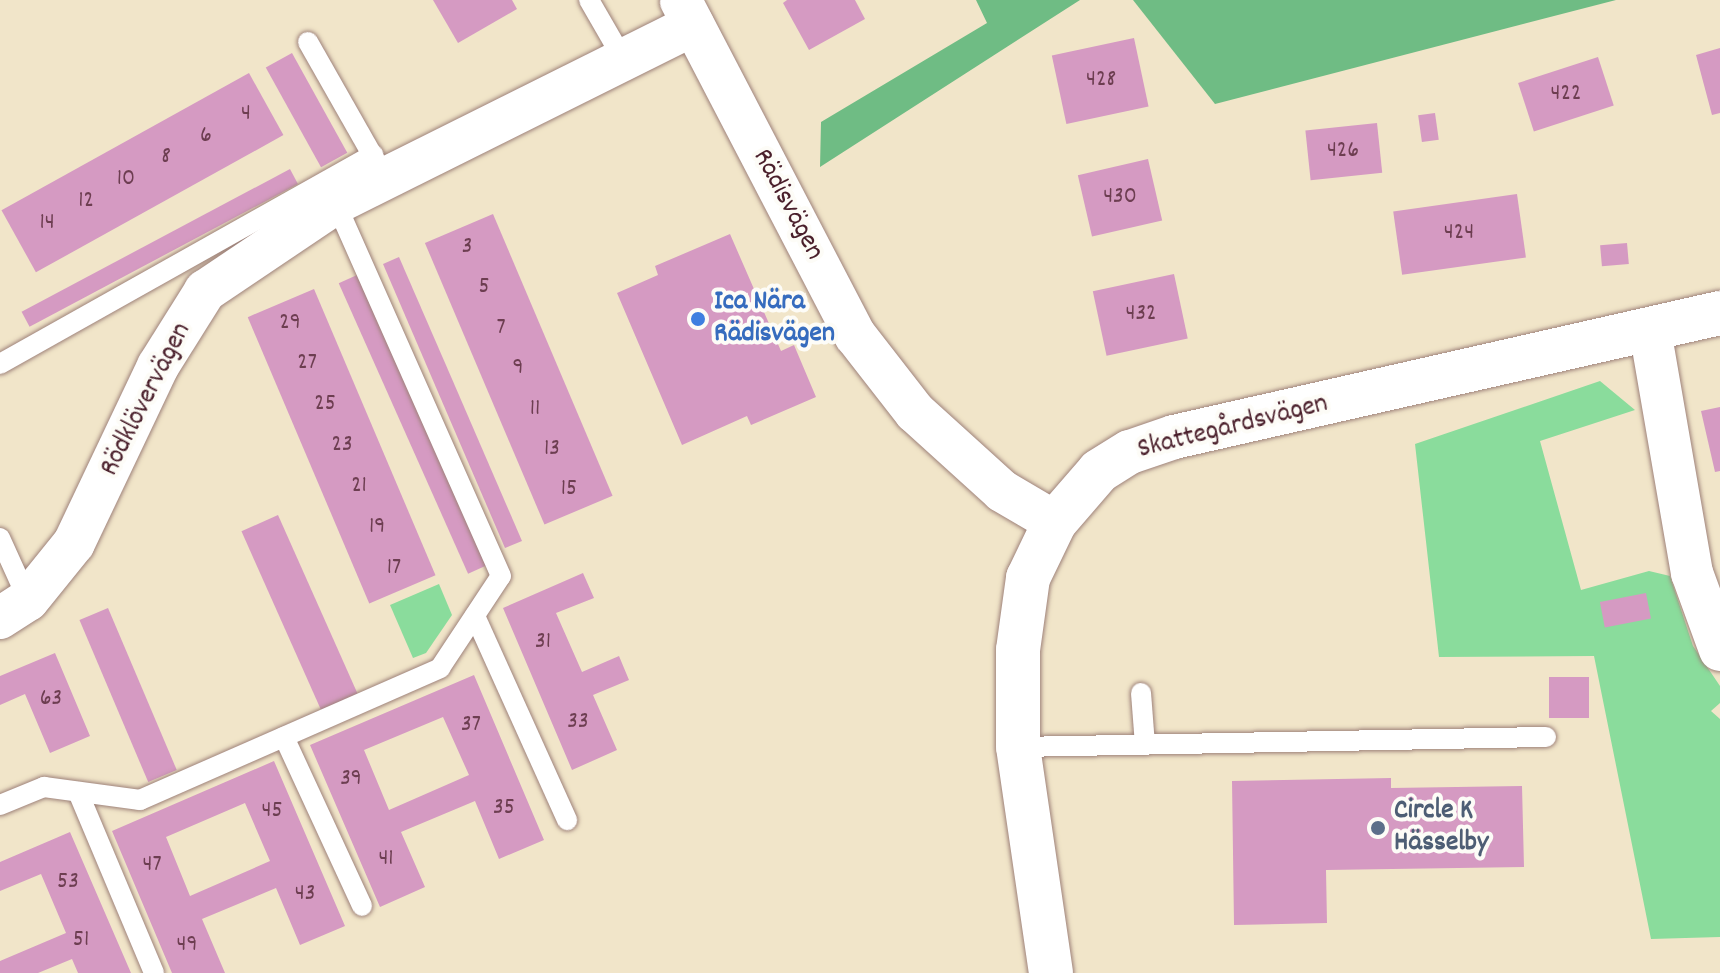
<!DOCTYPE html>
<meta charset="utf-8">
<style>
body{margin:0}
#map{position:relative;width:1720px;height:973px;overflow:hidden;background:#f1e5c9;font-family:Dekko,sans-serif}
div>[style]{position:absolute}
.green>*{inset:0;background:#8adc9c}
.forest>*{inset:0;background:#6fbc84}
.building>*{inset:0;background:#d59ac2;transform-origin:0 0}
.roads{filter:drop-shadow(0 0 2px #9e827a) drop-shadow(0 0 2px #9e827a)}
.lane>*{height:20px;margin:-10px;padding:0 10px;transform-origin:10px;border-radius:10px;background:#fff}
.street>*{height:42px;margin:-21px;padding:0 21px;transform-origin:21px;border-radius:21px;background:#fff}
.secondary>*{height:44px;margin:-22px;padding:0 22px;transform-origin:22px;border-radius:22px;background:#fff}
.dots>*{width:22px;height:22px;translate:-50% -50%;box-sizing:border-box;border:4px solid #fdfcf7;border-radius:50%}
span{translate:-50% -50%;white-space:nowrap;text-align:center;line-height:1.15;-webkit-text-stroke:8px #fdfcf7;paint-order:stroke}
.number-label{font-size:24px;color:#6d3e51}
.number-label span{-webkit-text-stroke-width:0}
.street-label{font-size:28px;color:#4a1f2b}
.shop-label{font-size:28px;color:#366cbe;font-weight:700}
.left{translate:0 -50%;text-align:left}
.service-label{font-size:28px;color:#4e5e75;font-weight:700}
</style>
<div id="map">
<div class="green">
<div style="clip-path:polygon(1600px 381px,1635px 410px,1540px 441px,1581px 590px,1649px 571px,1670px 576px,1693px 646px,1720px 686px,1720px 703px,1711px 711px,1720px 719px,1720px 937px,1651px 939px,1594px 656px,1439px 657px,1415px 444px)"></div>
<div style="clip-path:polygon(439px 584px,452px 615px,426px 653px,413px 658px,390px 605px)"></div>
</div>
<div class="forest">
<div style="clip-path:polygon(976px 0,1080px 0,820px 167px,821px 122px,987px 23px)"></div>
<div style="clip-path:polygon(1133px 0,1616px 0,1215px 104px)"></div>
</div>
<div class="building">
<div style="clip-path:polygon(433px 0,512px 0,517px 9px,458px 43px)"></div>
<div style="clip-path:polygon(787px 0,855px 0,865px 19px,809px 50px,783px 3px)"></div>
<div style="left:1134px;top:38px;width:70px;height:84px;rotate:78deg"></div>
<div style="clip-path:polygon(1720px 48px,1720px 113px,1712px 115px,1696px 55px)"></div>
<div style="left:292px;top:53px;width:114px;height:30px;rotate:61deg"></div>
<div style="left:1598px;top:57px;width:51px;height:84px;rotate:72deg"></div>
<div style="left:249px;top:73px;width:71px;height:283px;rotate:61deg"></div>
<div style="left:1435px;top:113px;width:27px;height:17px;rotate:82deg"></div>
<div style="left:1377px;top:123px;width:50px;height:72px;rotate:84deg"></div>
<div style="left:1148px;top:159px;width:63px;height:72px;rotate:77deg"></div>
<div style="left:290px;top:169px;width:17px;height:304px;rotate:62deg"></div>
<div style="left:1517px;top:194px;width:64px;height:125px;rotate:82deg"></div>
<div style="left:493px;top:214px;width:306px;height:74px;rotate:67deg"></div>
<div style="clip-path:polygon(730px 234px,781px 351px,794px 345px,816px 397px,751px 425px,747px 416px,682px 445px,617px 293px,658px 275px,655px 266px)"></div>
<div style="left:1627px;top:243px;width:21px;height:27px;rotate:85deg"></div>
<div style="clip-path:polygon(399px 257px,452px 379px,522px 541px,505px 548px,383px 264px)"></div>
<div style="left:1174px;top:274px;width:66px;height:83px;rotate:78deg"></div>
<div style="left:357px;top:275px;width:318px;height:20px;rotate:66deg"></div>
<div style="left:314px;top:289px;width:311px;height:72px;rotate:67deg"></div>
<div style="clip-path:polygon(1720px 407px,1720px 471px,1715px 472px,1701px 411px)"></div>
<div style="left:278px;top:515px;width:196px;height:40px;rotate:66deg"></div>
<div style="clip-path:polygon(583px 573px,594px 598px,556px 613px,582px 672px,619px 656px,629px 680px,593px 695px,617px 750px,572px 770px,503px 608px)"></div>
<div style="left:1646px;top:593px;width:26px;height:47px;rotate:79deg"></div>
<div style="left:108px;top:608px;width:176px;height:31px;rotate:67deg"></div>
<div style="clip-path:polygon(55px 653px,90px 736px,50px 753px,25px 694px,0 705px,0 676px)"></div>
<div style="clip-path:polygon(evenodd,474px 675px,544px 840px,499px 859px,475px 801px,401px 832px,425px 887px,380px 907px,310px 745px,474px 675px,443px 717px,469px 775px,389px 810px,364px 750px,443px 717px)"></div>
<div style="left:1549px;top:677px;width:40px;height:41px"></div>
<div style="clip-path:polygon(evenodd,274px 761px,345px 926px,300px 945px,276px 888px,202px 919px,225px 973px,172px 973px,112px 831px,274px 761px,245px 803px,270px 861px,190px 896px,166px 837px,245px 803px)"></div>
<div style="clip-path:polygon(1391px 778px,1391px 788px,1522px 786px,1524px 867px,1326px 870px,1327px 923px,1234px 925px,1232px 781px)"></div>
<div style="clip-path:polygon(70px 832px,131px 973px,78px 973px,72px 959px,38px 973px,0 973px,0 961px,66px 933px,41px 874px,0 891px,0 862px)"></div>
</div>
<div class="roads">
<div class="lane">
<div style="left:589px;top:0;width:68px;rotate:60deg"></div>
<div style="left:308px;top:42px;width:144px;rotate:60.4deg"></div>
<div style="left:0;top:364px;width:428px;rotate:-29.3deg"></div>
<div style="left:0;top:538px;width:68px;rotate:65.7deg"></div>
<div style="left:475px;top:616px;width:224px;rotate:65.7deg"></div>
<div style="left:1141px;top:693px;width:52px;rotate:85.6deg"></div>
<div style="left:284px;top:737px;width:186px;rotate:65.2deg"></div>
<div style="left:1018px;top:747px;width:528px;rotate:-1.09deg"></div>
<div style="left:78px;top:792px;width:196px;rotate:67.2deg"></div>
<div style="left:0;top:805px;width:48px;rotate:-22.2deg"></div>
<div style="left:44px;top:787px;width:97px;rotate:7.7deg"></div>
<div style="left:140px;top:800px;width:328px;rotate:-23.7deg"></div>
<div style="left:440px;top:668px;width:110px;rotate:-56.5deg"></div>
<div style="left:501px;top:576px;width:408px;rotate:-113.9deg"></div>
</div>
<div class="street">
<div style="left:681px;top:1px;width:377px;rotate:62.5deg"></div>
<div style="left:855px;top:335px;width:98px;rotate:52.1deg"></div>
<div style="left:915px;top:412px;width:118px;rotate:42.2deg"></div>
<div style="left:1002px;top:491px;width:61px;rotate:30.3deg"></div>
<div style="left:1650px;top:330px;width:247px;rotate:80.2deg"></div>
<div style="left:1692px;top:573px;width:82px;rotate:70deg"></div>
<div style="left:0;top:618px;width:33px;rotate:-33deg"></div>
<div style="left:28px;top:600px;width:73px;rotate:-51.1deg"></div>
<div style="left:74px;top:543px;width:196px;rotate:-64.6deg"></div>
<div style="left:158px;top:366px;width:89px;rotate:-57.9deg"></div>
<div style="left:205px;top:291px;width:158px;rotate:-33.9deg"></div>
<div style="left:336px;top:203px;width:399px;rotate:-26.5deg"></div>
</div>
<div class="secondary">
<div style="left:1051px;top:973px;width:228px;rotate:-98.3deg"></div>
<div style="left:1018px;top:747px;width:97px;rotate:-90deg"></div>
<div style="left:1018px;top:650px;width:73px;rotate:-82.1deg"></div>
<div style="left:1028px;top:578px;width:62px;rotate:-64.3deg"></div>
<div style="left:1055px;top:522px;width:67px;rotate:-49.2deg"></div>
<div style="left:1099px;top:471px;width:36px;rotate:-32deg"></div>
<div style="left:1130px;top:452px;width:46px;rotate:-18.8deg"></div>
<div style="left:1174px;top:437px;width:560px;rotate:-12.8deg"></div>
</div>
</div>
<div class="dots">
<div style="left:698px;top:319px;background:#3f7fe0"></div>
<div style="left:1378px;top:828px;background:#5c6f8a"></div>
</div>
<div class="number-label">
<span style="left:1101px;top:81px">428</span>
<span style="left:1566px;top:95px">422</span>
<span style="left:246px;top:115px">4</span>
<span style="left:206px;top:137px">6</span>
<span style="left:1343px;top:152px">426</span>
<span style="left:166px;top:158px">8</span>
<span style="left:126px;top:180px">10</span>
<span style="left:1120px;top:198px">430</span>
<span style="left:86px;top:202px">12</span>
<span style="left:47px;top:224px">14</span>
<span style="left:1459px;top:234px">424</span>
<span style="left:467px;top:248px">3</span>
<span style="left:484px;top:288px">5</span>
<span style="left:1141px;top:315px">432</span>
<span style="left:290px;top:324px">29</span>
<span style="left:501px;top:329px">7</span>
<span style="left:307px;top:364px">27</span>
<span style="left:518px;top:369px">9</span>
<span style="left:325px;top:405px">25</span>
<span style="left:535px;top:410px">11</span>
<span style="left:342px;top:446px">23</span>
<span style="left:552px;top:450px">13</span>
<span style="left:359px;top:487px">21</span>
<span style="left:569px;top:490px">15</span>
<span style="left:377px;top:528px">19</span>
<span style="left:394px;top:569px">17</span>
<span style="left:543px;top:643px">31</span>
<span style="left:51px;top:700px">63</span>
<span style="left:578px;top:723px">33</span>
<span style="left:471px;top:726px">37</span>
<span style="left:351px;top:780px">39</span>
<span style="left:504px;top:809px">35</span>
<span style="left:272px;top:812px">45</span>
<span style="left:386px;top:860px">41</span>
<span style="left:152px;top:866px">47</span>
<span style="left:68px;top:883px">53</span>
<span style="left:305px;top:895px">43</span>
<span style="left:81px;top:941px">51</span>
<span style="left:187px;top:946px">49</span>
</div>
<div class="street-label">
<span style="left:787px;top:205px;rotate:62deg">Rädisvägen</span>
<span style="left:147px;top:400px;rotate:-63deg">Rödklövervägen</span>
<span style="left:1233px;top:428px;rotate:-14deg">Skattegårdsvägen</span>
</div>
<div class="shop-label">
<span class="left" style="left:714px;top:319px">Ica Nära<br>Rädisvägen</span>
</div>
<div class="service-label">
<span class="left" style="left:1394px;top:828px">Circle K<br>Hässelby</span>
</div>
</div>
